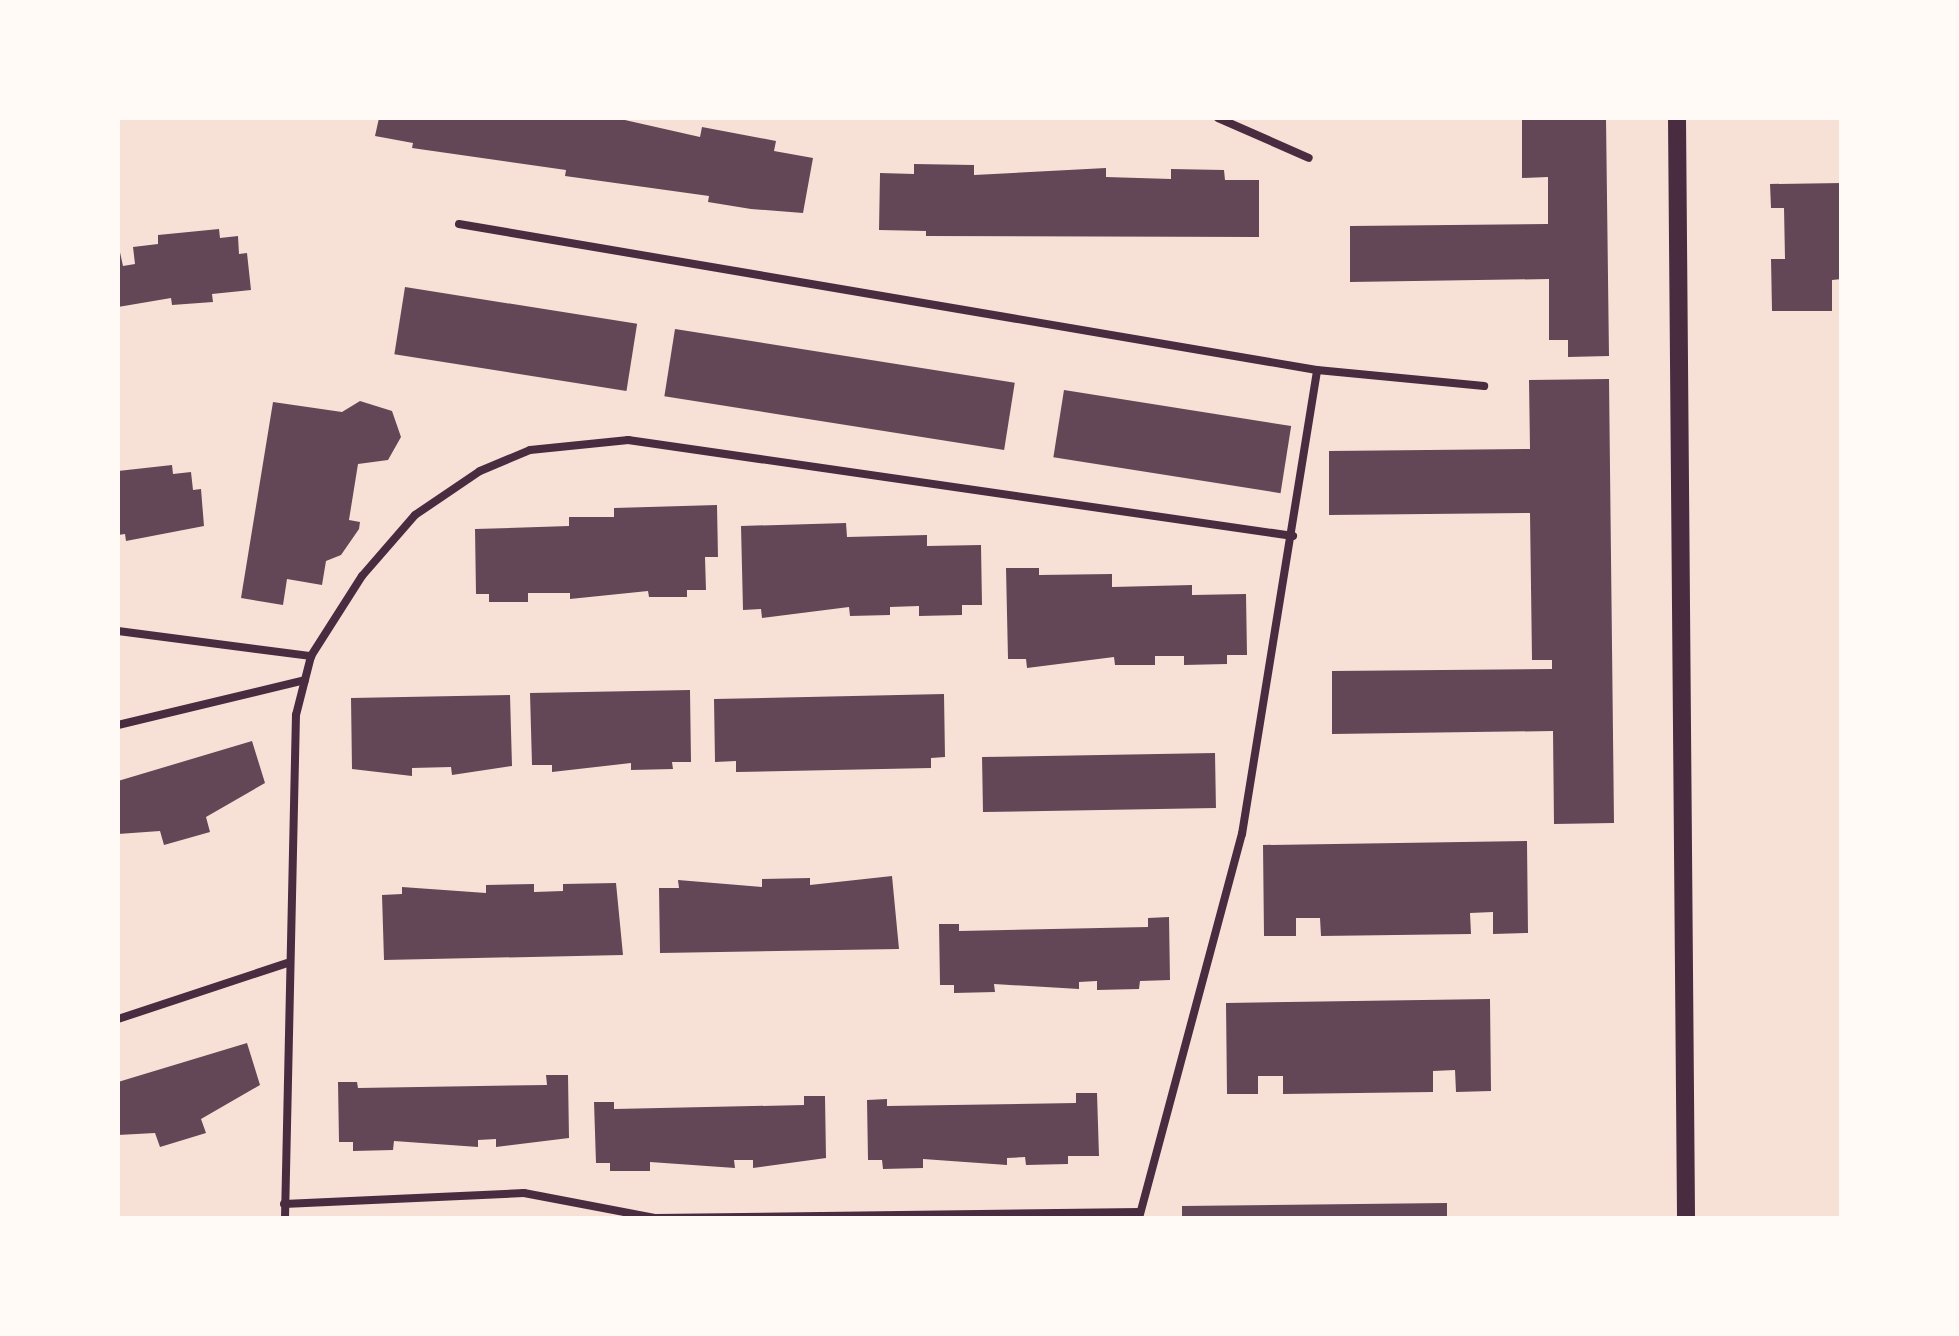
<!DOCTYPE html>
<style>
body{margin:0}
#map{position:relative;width:1959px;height:1336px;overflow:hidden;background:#f7e1d7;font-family:"Times New Roman",serif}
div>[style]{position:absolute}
.building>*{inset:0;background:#644757;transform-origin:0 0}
.service>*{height:8px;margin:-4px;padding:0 4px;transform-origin:4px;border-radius:4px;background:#4a2c40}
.tertiary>*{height:18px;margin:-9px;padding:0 9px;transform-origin:9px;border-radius:9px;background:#4a2c40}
span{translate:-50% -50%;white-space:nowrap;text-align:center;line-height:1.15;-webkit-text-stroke:10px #fffaf5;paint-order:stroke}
.frame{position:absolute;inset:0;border:120px solid #fffaf5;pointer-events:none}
</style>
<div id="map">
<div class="building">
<div style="clip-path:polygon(379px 118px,616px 118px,700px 137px,702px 127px,776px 141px,774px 151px,813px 158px,803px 213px,751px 209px,708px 202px,709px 196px,565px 176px,566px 170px,412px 148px,413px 143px,375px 136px)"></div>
<div style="clip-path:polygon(1522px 118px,1606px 118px,1609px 356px,1568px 357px,1568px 340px,1549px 340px,1549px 279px,1350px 282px,1350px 226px,1548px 224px,1548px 177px,1522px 178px)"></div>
<div style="clip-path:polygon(914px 164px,974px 165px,974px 175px,1106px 168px,1106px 177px,1171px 179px,1171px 169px,1224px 170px,1225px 180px,1259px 180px,1259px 237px,926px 236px,926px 231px,879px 230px,880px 173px,914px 174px)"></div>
<div style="clip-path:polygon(1842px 183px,1842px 279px,1832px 280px,1832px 311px,1772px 311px,1771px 259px,1785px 259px,1784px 208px,1771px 208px,1770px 184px)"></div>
<div style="clip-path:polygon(219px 229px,220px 238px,238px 236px,239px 254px,247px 253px,251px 290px,212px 294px,213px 302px,172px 305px,171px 298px,118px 307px,118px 243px,123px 266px,135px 264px,133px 247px,158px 244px,158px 235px)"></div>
<div style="left:405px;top:287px;width:235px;height:68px;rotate:9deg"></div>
<div style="left:675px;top:329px;width:344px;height:68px;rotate:9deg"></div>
<div style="clip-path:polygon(1609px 379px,1614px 823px,1554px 824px,1553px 731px,1332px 734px,1332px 671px,1552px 669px,1552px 660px,1532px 660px,1530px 513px,1329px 515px,1329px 451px,1530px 449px,1529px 380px)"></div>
<div style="left:1064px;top:390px;width:230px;height:68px;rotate:9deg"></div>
<div style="clip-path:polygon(360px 401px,392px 411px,401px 437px,388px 460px,358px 464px,349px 520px,360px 522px,359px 529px,341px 555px,326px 561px,322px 585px,287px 579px,283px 605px,241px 598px,273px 402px,342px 412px)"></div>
<div style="clip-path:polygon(172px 465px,173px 474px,191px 472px,193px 490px,201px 489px,204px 526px,126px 541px,125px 534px,118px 535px,118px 471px)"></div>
<div style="clip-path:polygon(717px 505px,718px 557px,705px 557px,706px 590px,687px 590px,687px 597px,649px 597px,648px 591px,570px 599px,570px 593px,528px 593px,528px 602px,489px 602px,489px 594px,476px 594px,475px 529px,569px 526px,569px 517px,614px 517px,614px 508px)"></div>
<div style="clip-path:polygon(846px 523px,847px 537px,927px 535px,927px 546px,981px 545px,982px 605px,962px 605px,962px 615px,919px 616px,919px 606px,890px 607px,890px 615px,850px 616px,849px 607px,762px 618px,761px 609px,743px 610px,741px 526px)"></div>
<div style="clip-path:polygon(1006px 568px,1039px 568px,1039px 575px,1112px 574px,1112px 587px,1192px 585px,1192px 595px,1246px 594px,1247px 655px,1227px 655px,1227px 664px,1184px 665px,1184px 656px,1155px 656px,1155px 665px,1115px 665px,1114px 657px,1027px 668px,1026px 659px,1008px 659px)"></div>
<div style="clip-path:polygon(690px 690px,691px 762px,672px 762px,673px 769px,631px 770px,631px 763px,552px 772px,552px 765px,532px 765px,530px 693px)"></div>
<div style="clip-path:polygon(944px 694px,945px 757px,931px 758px,931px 768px,736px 772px,736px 761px,715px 762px,714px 699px)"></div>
<div style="clip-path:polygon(510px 695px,512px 766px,452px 775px,451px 767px,412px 768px,412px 776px,352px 769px,351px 698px)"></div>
<div style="clip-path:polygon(252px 741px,265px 783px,206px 817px,210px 832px,164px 845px,160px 831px,118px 834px,118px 781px)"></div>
<div style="left:1215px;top:753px;width:55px;height:233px;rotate:89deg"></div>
<div style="clip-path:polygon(1527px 841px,1528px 933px,1493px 934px,1493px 912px,1470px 913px,1471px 934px,1321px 936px,1320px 918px,1296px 918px,1296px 936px,1264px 936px,1263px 845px)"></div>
<div style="clip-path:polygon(892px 876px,899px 949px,660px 953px,659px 888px,679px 888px,678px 880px,762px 887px,762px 879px,810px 878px,810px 885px)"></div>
<div style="clip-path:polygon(616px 883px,623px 955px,384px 960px,382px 895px,402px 894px,402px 887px,486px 893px,486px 885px,534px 884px,534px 892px,563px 891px,563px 884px)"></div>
<div style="clip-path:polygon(1169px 917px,1170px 980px,1140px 981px,1139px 989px,1097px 990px,1097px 981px,1079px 982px,1079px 989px,994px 984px,995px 992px,954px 993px,954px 985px,940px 985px,939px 924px,959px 924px,959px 931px,1148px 927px,1148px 918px)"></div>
<div style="clip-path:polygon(1490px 999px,1491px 1091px,1456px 1092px,1455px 1070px,1433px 1071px,1433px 1092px,1283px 1094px,1283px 1076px,1258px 1076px,1258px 1094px,1227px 1094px,1226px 1003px)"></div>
<div style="clip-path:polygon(247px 1043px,260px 1085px,201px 1119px,206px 1133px,160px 1147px,155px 1133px,118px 1135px,118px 1082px)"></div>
<div style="clip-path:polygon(546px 1075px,568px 1075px,569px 1138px,496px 1147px,496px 1139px,478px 1140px,478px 1147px,394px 1141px,393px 1150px,353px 1151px,353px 1142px,339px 1142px,338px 1082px,357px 1082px,358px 1088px,547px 1085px)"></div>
<div style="clip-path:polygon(1076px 1093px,1097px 1093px,1099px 1156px,1068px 1156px,1068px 1164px,1026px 1165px,1025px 1157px,1007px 1158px,1007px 1165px,923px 1159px,923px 1168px,883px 1169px,882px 1160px,868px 1160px,867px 1100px,887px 1099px,887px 1106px,1076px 1103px)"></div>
<div style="clip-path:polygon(804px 1096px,825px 1096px,826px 1158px,753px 1168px,753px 1160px,734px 1160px,735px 1168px,650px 1162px,650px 1171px,610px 1171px,610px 1163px,596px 1163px,594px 1102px,614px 1102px,614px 1109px,804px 1105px)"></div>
<div style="clip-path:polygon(1447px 1203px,1447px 1218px,1182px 1218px,1182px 1206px)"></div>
</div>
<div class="service">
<div style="left:1218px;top:118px;width:99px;rotate:23.7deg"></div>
<div style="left:459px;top:224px;width:870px;rotate:9.66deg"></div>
<div style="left:1317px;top:370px;width:168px;rotate:5.5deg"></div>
<div style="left:118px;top:631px;width:195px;rotate:7.4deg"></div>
<div style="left:118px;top:725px;width:192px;rotate:-13.5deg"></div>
<div style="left:118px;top:1019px;width:178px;rotate:-18.3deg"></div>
<div style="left:284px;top:1204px;width:240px;rotate:-2.6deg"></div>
<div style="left:524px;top:1193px;width:133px;rotate:10.8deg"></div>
<div style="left:655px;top:1218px;width:485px;rotate:-0.7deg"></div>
<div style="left:285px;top:1218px;width:503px;rotate:-88.75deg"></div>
<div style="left:296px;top:715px;width:61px;rotate:-75.7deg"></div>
<div style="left:311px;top:656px;width:95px;rotate:-57.5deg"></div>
<div style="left:362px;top:576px;width:81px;rotate:-49deg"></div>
<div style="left:415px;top:515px;width:78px;rotate:-34.1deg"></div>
<div style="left:480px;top:471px;width:54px;rotate:-22.8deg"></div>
<div style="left:530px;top:450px;width:99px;rotate:-5.8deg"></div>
<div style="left:628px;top:440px;width:672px;rotate:8.21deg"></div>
<div style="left:1139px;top:1218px;width:398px;rotate:-75deg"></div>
<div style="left:1242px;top:834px;width:470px;rotate:-80.8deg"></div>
</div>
<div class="tertiary">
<div style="left:1677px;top:118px;width:1100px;rotate:89.53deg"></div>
</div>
<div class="frame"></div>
</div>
